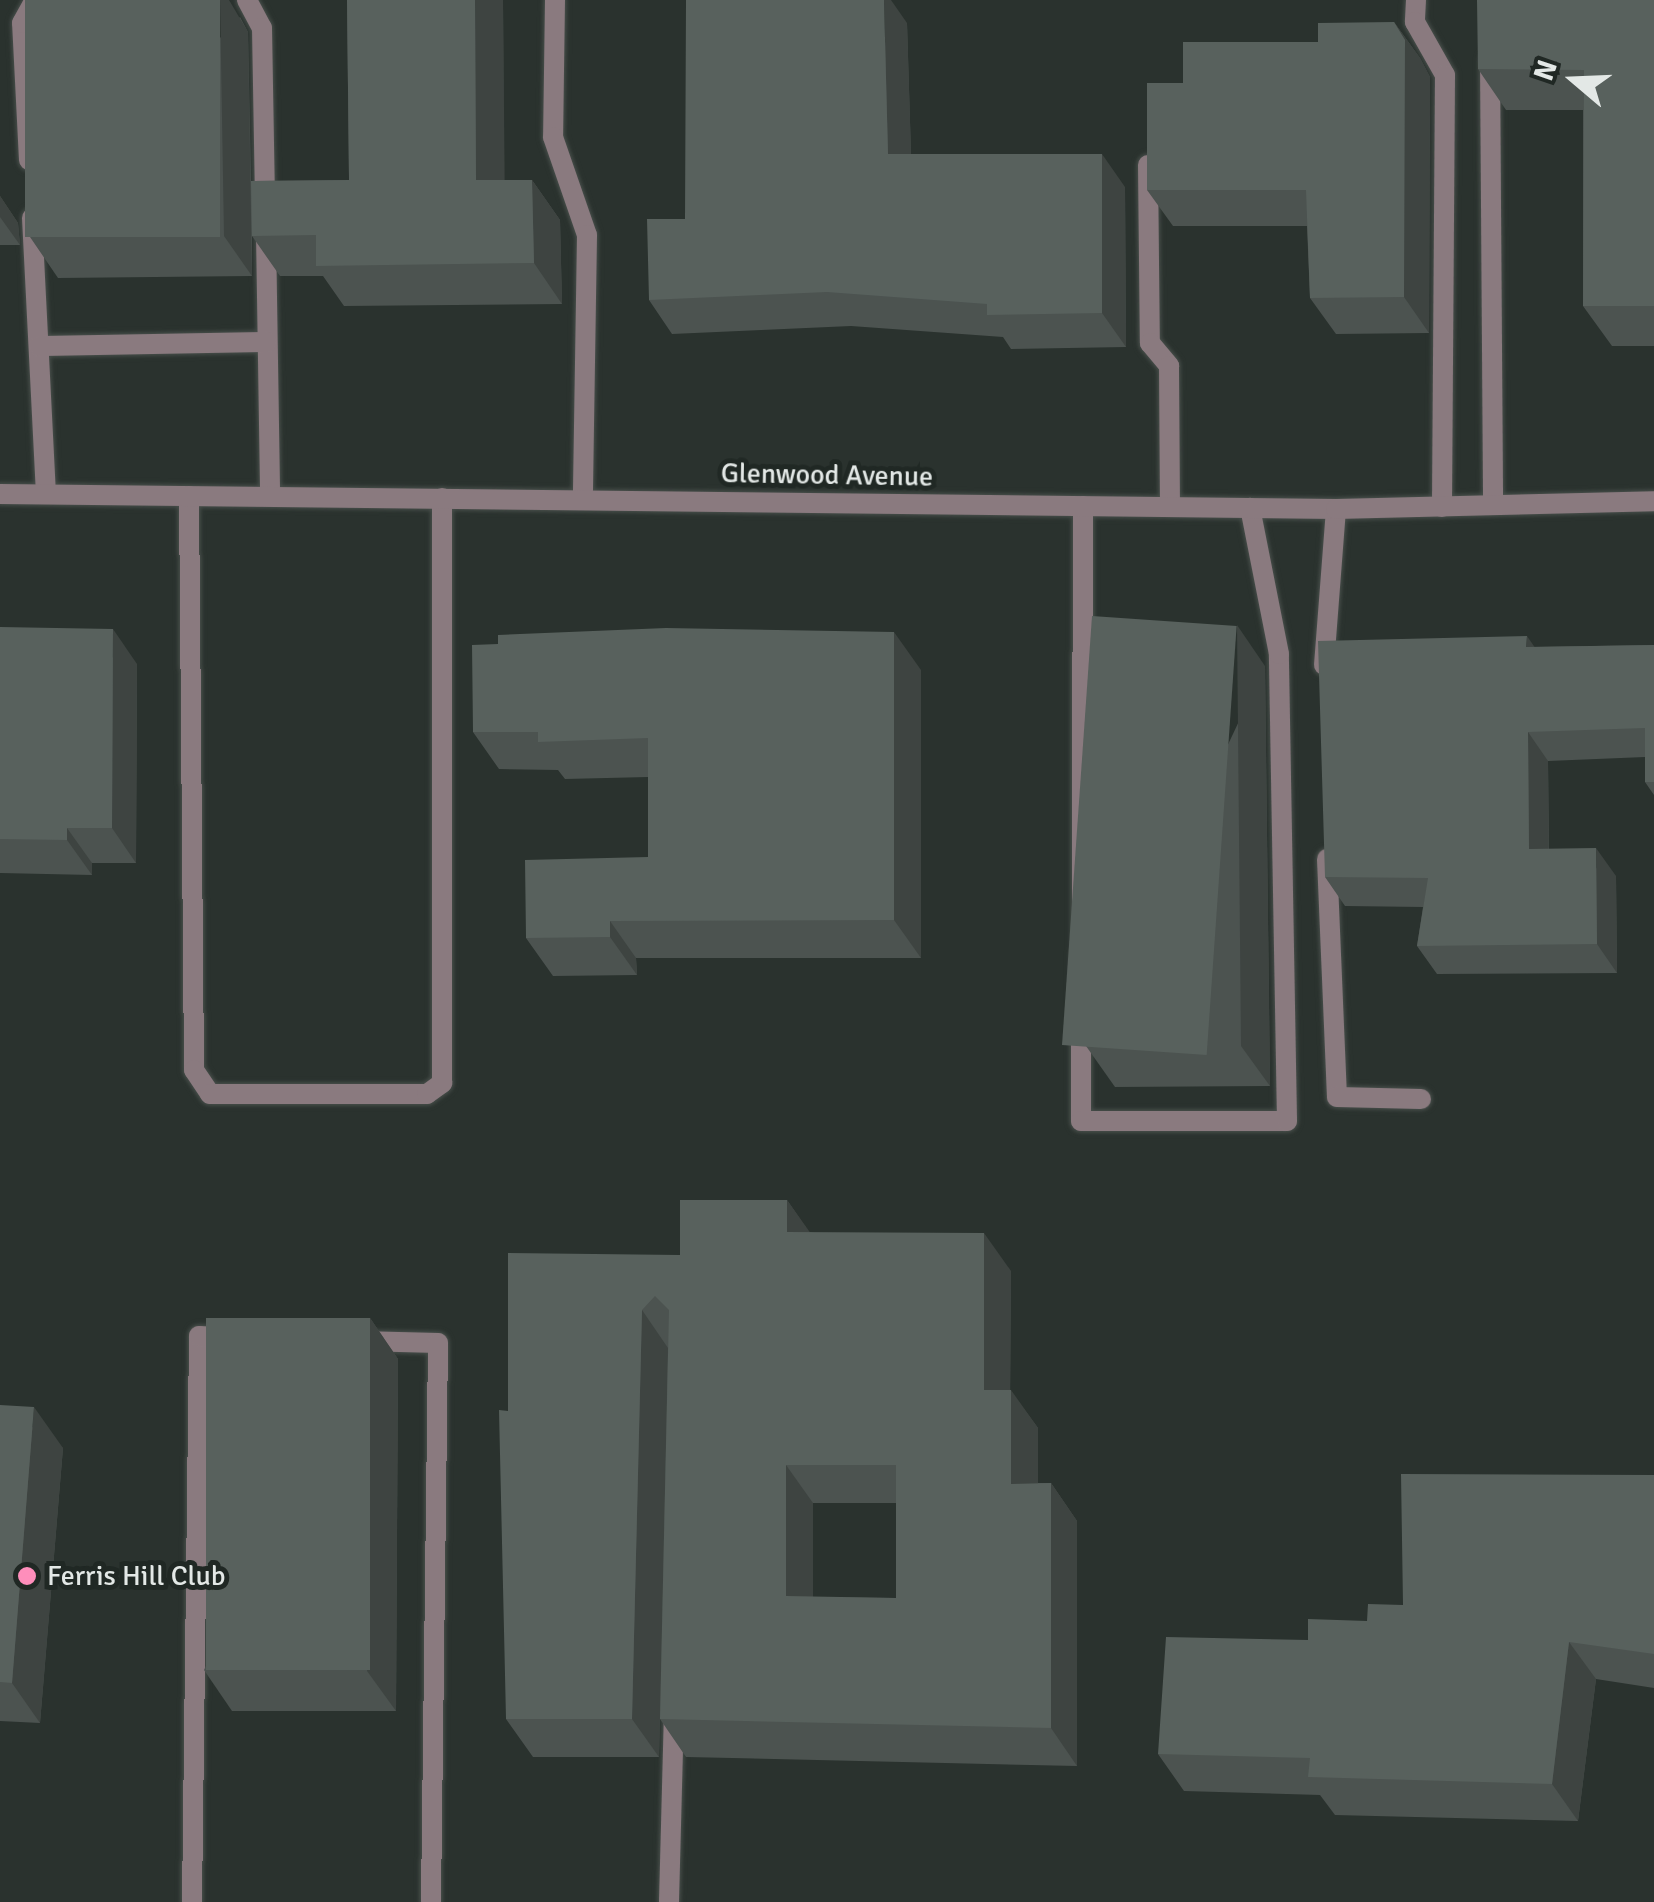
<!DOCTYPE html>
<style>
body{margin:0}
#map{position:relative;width:1654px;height:1902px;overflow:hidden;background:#2a322e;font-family:Signika,sans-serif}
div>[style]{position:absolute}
.roads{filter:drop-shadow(0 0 2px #484f4b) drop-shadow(0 0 2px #484f4b)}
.service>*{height:20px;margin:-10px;padding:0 10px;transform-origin:10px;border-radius:10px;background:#8a7a7f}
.minor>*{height:20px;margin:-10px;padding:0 10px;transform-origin:10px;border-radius:10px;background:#8a7a7f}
.wall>*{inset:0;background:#4c5350}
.shaded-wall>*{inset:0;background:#3e4441}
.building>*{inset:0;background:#58615d;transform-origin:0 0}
.dots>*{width:28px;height:28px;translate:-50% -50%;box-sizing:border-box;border:5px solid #202824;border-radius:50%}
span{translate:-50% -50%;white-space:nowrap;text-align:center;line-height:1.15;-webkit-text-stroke:10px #202824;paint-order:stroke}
.street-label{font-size:28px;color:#e3e8e6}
.poi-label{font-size:28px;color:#e3e8e6}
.left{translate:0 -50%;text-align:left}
.north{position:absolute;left:1524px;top:30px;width:100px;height:100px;-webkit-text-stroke:8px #202824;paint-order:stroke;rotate:289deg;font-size:28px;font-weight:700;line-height:40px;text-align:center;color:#e3e8e6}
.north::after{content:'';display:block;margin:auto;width:35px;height:45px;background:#e3e8e6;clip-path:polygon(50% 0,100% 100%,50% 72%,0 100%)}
</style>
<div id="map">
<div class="roads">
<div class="service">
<div style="left:247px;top:0;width:32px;rotate:62deg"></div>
<div style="left:262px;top:28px;width:176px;rotate:89deg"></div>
<div style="left:555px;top:0;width:137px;rotate:90.8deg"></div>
<div style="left:553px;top:137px;width:104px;rotate:70.9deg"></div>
<div style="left:587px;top:235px;width:265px;rotate:90.9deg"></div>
<div style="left:1416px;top:0;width:22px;rotate:93deg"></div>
<div style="left:1415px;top:22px;width:61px;rotate:60.5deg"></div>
<div style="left:1445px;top:75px;width:432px;rotate:90.4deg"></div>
<div style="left:1490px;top:60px;width:443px;rotate:89.6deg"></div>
<div style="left:29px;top:160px;width:137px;rotate:-92.9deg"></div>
<div style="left:22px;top:23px;width:26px;rotate:-61deg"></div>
<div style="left:1148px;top:165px;width:178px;rotate:89.4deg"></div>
<div style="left:1150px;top:343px;width:30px;rotate:50deg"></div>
<div style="left:1169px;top:366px;width:141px;rotate:89.6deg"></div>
<div style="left:32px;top:218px;width:276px;rotate:87.1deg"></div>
<div style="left:266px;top:233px;width:263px;rotate:89.1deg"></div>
<div style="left:39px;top:346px;width:228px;rotate:-1deg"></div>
<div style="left:189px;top:496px;width:574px;rotate:89.5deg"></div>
<div style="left:194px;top:1070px;width:29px;rotate:56deg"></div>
<div style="left:210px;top:1094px;width:217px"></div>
<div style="left:427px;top:1094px;width:19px;rotate:-36deg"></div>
<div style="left:442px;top:1083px;width:585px;rotate:-90deg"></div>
<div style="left:1083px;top:506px;width:615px;rotate:90.19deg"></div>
<div style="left:1081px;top:1121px;width:206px"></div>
<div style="left:1287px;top:1121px;width:467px;rotate:-91deg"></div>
<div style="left:1279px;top:654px;width:149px;rotate:-101.2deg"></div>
<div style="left:1324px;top:665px;width:156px;rotate:-85.6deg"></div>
<div style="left:1327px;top:859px;width:238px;rotate:87.6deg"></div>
<div style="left:1337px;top:1097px;width:84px;rotate:1.4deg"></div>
<div style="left:360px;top:1341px;width:78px;rotate:1.5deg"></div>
<div style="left:438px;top:1343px;width:559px;rotate:90.72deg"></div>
<div style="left:192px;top:1902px;width:566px;rotate:-89.29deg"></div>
<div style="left:199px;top:1336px;width:32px;rotate:2deg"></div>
<div style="left:669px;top:1902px;width:188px;rotate:-88.5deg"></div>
</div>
<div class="minor">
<div style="left:0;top:494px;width:1336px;rotate:0.64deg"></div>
<div style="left:1336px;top:509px;width:318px;rotate:-1.4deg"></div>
</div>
</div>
<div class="wall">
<div style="clip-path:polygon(347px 0,503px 0,504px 180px,532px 180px,560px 220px,562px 304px,344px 306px,323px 276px,280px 276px,252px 236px,252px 276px,58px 278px,30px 237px,240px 17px,248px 32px,251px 181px,349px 180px)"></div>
<div style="clip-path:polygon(1654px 0,1654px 346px,1612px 346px,1583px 306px,1583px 110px,1506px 110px,1478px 69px)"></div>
<div style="clip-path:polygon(1394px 22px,1420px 58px,1430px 77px,1429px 333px,1336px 334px,1310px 298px,1307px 226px,1173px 226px,1147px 190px,1183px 83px,1318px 42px)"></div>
<div style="clip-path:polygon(907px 23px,911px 154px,1125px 187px,1126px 347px,1011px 349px,1003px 337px,851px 326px,672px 334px,649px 300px,685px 219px)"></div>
<div style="clip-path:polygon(0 196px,18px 223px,20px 245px,0 245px)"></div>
<div style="clip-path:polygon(0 627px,137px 664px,136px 863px,92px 863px,92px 875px,0 873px)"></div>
<div style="clip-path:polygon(1654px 645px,1654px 795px,1645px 782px,1645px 757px,1548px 761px,1549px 849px,1616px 876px,1617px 973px,1437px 974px,1417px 946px,1423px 907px,1345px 906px,1325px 877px,1534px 647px)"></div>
<div style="clip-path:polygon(1265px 666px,1270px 1086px,1115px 1087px,1086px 1046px)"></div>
<div style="clip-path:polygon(921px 670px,921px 958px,636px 958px,637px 975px,553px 976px,526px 938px,648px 857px,648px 777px,565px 779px,558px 770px,499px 769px,473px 732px)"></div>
<div style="clip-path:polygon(evenodd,787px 1200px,809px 1232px,1011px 1271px,1010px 1390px,1038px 1428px,1038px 1483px,1051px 1483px,1077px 1521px,1077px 1766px,686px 1757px,660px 1719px,668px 1348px,659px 1757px,533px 1757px,506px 1719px,508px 1411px,680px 1255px,787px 1200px,813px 1503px,896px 1503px,896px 1598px,813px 1597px,813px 1503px)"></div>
<div style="clip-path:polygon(370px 1318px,398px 1359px,396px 1711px,232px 1711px,204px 1670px)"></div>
<div style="clip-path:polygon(0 1405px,63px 1448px,40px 1723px,0 1721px)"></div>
<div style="clip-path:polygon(1654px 1475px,1654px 1688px,1596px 1679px,1578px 1821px,1335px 1815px,1320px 1795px,1184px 1791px,1158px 1754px,1308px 1640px,1367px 1621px,1403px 1605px)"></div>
</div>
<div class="shaded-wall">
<div style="clip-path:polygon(220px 0,229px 0,248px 32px,252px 276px,224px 236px)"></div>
<div style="clip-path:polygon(475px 0,503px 0,505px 220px,476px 180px)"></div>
<div style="clip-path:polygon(884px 0,891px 0,907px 23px,912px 187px,888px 154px)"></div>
<div style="clip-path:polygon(1394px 22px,1420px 58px,1430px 77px,1429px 333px,1404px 297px)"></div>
<div style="clip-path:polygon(1102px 154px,1125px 187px,1126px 347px,1102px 313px)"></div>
<div style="clip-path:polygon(532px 180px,560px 220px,562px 304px,534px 263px)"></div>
<div style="clip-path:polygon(0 196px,18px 223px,20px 245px,0 217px)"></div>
<div style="clip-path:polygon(1237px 625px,1265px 666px,1270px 1086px,1241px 1046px)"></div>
<div style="clip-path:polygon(113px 629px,137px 664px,136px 863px,112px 828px)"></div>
<div style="clip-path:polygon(894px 632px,921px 670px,921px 958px,894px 920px)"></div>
<div style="clip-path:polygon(1527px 636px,1547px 665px,1526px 647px)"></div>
<div style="clip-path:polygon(1528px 732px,1548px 761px,1549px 878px,1529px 849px)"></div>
<div style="clip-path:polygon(67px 828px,92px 863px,92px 875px,67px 840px)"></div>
<div style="clip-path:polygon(1596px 848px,1616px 876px,1617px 973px,1597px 944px)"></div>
<div style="clip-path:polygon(610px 921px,636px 958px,637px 975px,610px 937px)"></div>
<div style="clip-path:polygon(787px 1200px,814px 1238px,787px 1232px)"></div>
<div style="clip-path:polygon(984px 1233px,1011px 1271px,1010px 1428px,984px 1390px)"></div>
<div style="clip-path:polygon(642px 1310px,668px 1348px,659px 1757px,632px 1719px)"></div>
<div style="clip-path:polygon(370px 1318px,398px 1359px,396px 1711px,367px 1671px)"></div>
<div style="clip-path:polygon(1011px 1390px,1038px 1428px,1038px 1522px,1011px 1484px)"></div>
<div style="clip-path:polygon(34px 1407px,63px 1448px,40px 1723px,12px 1683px)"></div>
<div style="clip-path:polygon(786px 1465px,813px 1503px,813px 1634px,786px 1596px)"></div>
<div style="clip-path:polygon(1051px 1483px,1077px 1521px,1077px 1766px,1051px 1728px)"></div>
<div style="clip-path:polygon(1569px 1642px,1596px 1679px,1578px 1821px,1552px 1784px)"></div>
</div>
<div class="building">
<div style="left:25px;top:0;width:195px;height:237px"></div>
<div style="clip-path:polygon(347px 0,475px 0,476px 180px,532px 180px,534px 263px,316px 266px,316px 235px,252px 236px,251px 181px,349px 180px)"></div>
<div style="clip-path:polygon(686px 0,884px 0,888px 154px,1102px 154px,1102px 313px,987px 315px,987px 304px,827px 292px,649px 300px,647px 219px,685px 219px)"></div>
<div style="clip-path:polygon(1477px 0,1654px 0,1654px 306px,1583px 306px,1584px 70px,1478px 69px)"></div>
<div style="clip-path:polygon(1394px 22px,1405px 40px,1404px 297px,1310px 298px,1306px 190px,1147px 190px,1147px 83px,1183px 83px,1183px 42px,1318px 42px,1318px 23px)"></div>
<div style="left:1092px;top:616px;width:145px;height:430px;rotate:4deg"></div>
<div style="clip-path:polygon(0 627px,113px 629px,112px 828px,67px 828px,67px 840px,0 839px)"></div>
<div style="clip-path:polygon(666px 628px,894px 632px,894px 920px,610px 921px,610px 937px,526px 938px,525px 860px,648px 857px,648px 738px,538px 742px,538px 732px,473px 732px,472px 645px,498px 644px,498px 635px)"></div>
<div style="clip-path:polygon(1527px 636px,1526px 647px,1654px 645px,1654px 782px,1645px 782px,1645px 728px,1528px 732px,1529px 849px,1596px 848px,1597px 944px,1417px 946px,1428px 878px,1325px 877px,1318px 641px)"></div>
<div style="clip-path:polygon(evenodd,680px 1200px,787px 1200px,787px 1232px,984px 1233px,984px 1390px,1011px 1390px,1011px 1484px,1051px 1483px,1051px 1728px,660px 1719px,669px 1310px,655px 1296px,642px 1310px,632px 1719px,506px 1719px,499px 1410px,508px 1411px,508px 1253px,680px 1255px,680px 1200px,786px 1465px,896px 1465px,896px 1598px,786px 1596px,786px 1465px)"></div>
<div style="left:206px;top:1318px;width:164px;height:352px"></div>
<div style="clip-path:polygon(0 1405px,34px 1407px,12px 1683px,0 1682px)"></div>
<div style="clip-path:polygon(1401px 1474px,1654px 1475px,1654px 1654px,1569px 1642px,1552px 1784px,1308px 1777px,1310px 1758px,1158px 1754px,1166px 1637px,1308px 1640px,1308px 1619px,1367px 1621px,1368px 1604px,1403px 1605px)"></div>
</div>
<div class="dots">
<div style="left:27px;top:1576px;background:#fe8ebb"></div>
</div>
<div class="street-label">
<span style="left:827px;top:475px;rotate:1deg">Glenwood Avenue</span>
</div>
<div class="poi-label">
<span class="left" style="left:47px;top:1576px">Ferris Hill Club</span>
</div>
<div class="north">N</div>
</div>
